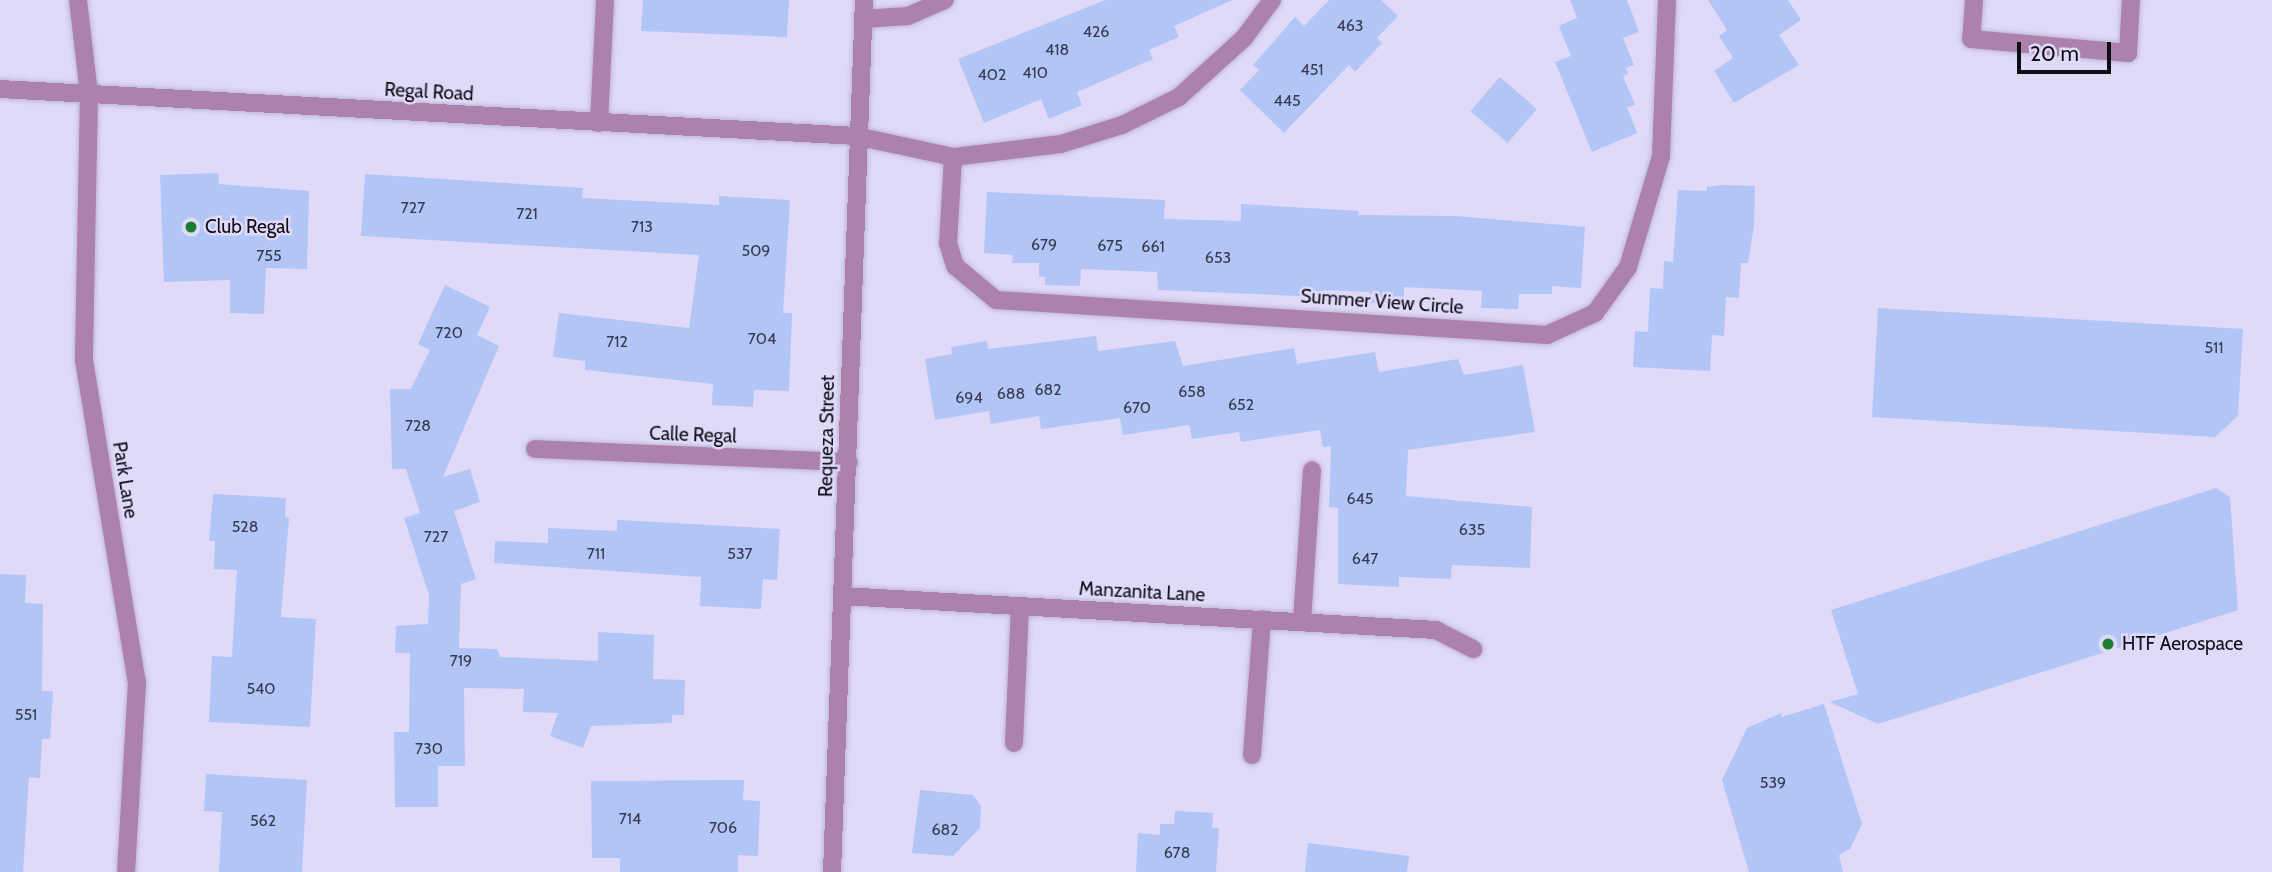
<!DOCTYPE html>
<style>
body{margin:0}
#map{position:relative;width:2272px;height:872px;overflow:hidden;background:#e0d9f8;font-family:Cabin,sans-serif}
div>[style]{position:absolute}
.building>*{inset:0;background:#b1c6f6;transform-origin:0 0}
.roads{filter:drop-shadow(0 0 2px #bfb8d4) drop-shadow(0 0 2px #bfb8d4)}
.minor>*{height:18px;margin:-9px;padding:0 9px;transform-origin:9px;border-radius:9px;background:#ac81ac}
.dots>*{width:19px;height:19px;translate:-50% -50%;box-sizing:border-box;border:4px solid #e0d9f8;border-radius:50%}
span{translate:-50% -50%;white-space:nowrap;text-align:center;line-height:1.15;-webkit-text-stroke:5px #e0d9f8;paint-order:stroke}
.number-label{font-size:16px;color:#383b4f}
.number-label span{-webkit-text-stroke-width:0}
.street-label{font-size:19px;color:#0f0d17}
.poi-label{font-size:19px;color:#0f0d17}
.left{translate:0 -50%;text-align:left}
.scale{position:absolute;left:2017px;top:42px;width:94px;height:32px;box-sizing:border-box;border:4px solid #0f0d17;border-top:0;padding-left:9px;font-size:21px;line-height:24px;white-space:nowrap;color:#0f0d17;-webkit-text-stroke:5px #e0d9f8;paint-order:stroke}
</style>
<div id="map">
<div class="building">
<div style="clip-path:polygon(643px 0,789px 0,787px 37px,641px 31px)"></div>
<div style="clip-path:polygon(1105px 0,1232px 0,1174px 26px,1179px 37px,1149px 50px,1153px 59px,1077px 92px,1082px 105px,1049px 119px,1041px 99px,984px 123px,958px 59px)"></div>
<div style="clip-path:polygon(1329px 0,1381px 0,1398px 16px,1377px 38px,1382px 43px,1355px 72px,1349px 65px,1284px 133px,1240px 90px,1259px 70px,1253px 65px,1295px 17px,1304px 26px)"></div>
<div style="clip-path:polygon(1570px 0,1627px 0,1639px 32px,1623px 38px,1634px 65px,1626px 68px,1628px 74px,1623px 76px,1635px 105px,1627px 107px,1637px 133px,1592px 152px,1555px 62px,1571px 56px,1559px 26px,1577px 18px)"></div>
<div style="clip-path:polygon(1708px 0,1788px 0,1801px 20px,1779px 35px,1799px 65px,1734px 103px,1714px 71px,1733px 58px,1719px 36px,1727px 30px)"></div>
<div style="left:1500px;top:77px;width:49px;height:45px;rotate:41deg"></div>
<div style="clip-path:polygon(218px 173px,219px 184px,309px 191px,307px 269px,266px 268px,264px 314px,230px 313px,230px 280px,164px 282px,160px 175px)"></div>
<div style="clip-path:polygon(365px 174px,583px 188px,582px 198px,719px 205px,719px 196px,790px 200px,783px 313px,792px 313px,789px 391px,754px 390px,753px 407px,712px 405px,713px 384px,585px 370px,585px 361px,553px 357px,559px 313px,689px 328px,699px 255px,361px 236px)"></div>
<div style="clip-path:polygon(1722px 185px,1755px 186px,1754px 226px,1748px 263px,1741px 263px,1739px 298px,1726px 297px,1724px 336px,1712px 335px,1710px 371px,1633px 367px,1635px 331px,1648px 332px,1650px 288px,1663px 289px,1664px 261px,1673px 262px,1678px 190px,1707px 191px,1707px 187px)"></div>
<div style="clip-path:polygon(987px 192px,1165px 200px,1164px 219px,1241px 221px,1241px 204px,1359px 211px,1358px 215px,1455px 216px,1585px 227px,1581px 288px,1552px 286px,1552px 294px,1519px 294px,1518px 309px,1481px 308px,1482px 291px,1404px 287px,1404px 305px,1370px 303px,1370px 292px,1323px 290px,1322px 297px,1158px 290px,1157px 272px,1081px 269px,1080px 286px,1045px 285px,1045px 277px,1039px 277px,1039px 263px,1012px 263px,1013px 255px,984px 253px)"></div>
<div style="clip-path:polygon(445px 285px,490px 307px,477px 335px,499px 346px,443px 477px,470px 469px,480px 502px,454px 511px,476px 579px,461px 584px,459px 648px,497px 649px,500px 657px,598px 661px,598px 632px,654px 635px,653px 679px,685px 680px,684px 715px,672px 715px,672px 723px,591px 726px,583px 748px,550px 736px,558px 713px,523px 712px,524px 689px,464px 688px,465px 766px,438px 766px,438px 807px,395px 807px,394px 732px,409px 732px,410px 653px,395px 653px,396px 626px,428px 624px,429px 595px,404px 518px,420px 513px,406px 469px,392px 469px,390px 389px,411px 389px,430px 350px,418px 344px)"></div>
<div style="clip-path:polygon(1878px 308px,2243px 329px,2238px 416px,2215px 437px,1872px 417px)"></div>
<div style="clip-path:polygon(1096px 336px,1098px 351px,1175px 341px,1183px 366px,1294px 348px,1297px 364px,1375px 352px,1379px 372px,1458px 359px,1464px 375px,1523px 365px,1535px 432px,1408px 450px,1406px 496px,1532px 507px,1530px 568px,1452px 565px,1451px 579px,1399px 577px,1399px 587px,1338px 584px,1338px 508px,1329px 507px,1331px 446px,1323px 447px,1320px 430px,1241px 442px,1239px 432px,1192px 439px,1189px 425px,1123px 435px,1120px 418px,1041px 429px,1039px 416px,991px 424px,989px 411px,935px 420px,925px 359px,952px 354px,951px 347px,987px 341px,988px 349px)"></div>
<div style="clip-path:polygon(2216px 488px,2230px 497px,2238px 610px,1878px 724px,1830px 702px,1858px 694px,1831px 610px)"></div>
<div style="clip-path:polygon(213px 494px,286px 498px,285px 517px,289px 518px,281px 617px,316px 619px,310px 727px,209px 722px,212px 656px,232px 657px,237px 570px,214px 569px,215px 541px,209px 541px)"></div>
<div style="clip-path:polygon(617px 520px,780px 529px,777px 580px,763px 579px,761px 609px,700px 606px,701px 577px,494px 563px,495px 541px,548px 543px,548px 528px,617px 531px)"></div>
<div style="clip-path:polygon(0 574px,26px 575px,25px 603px,43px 604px,42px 691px,53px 691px,50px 739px,42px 739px,40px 778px,29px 777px,23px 872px,0 872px)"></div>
<div style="clip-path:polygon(1824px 704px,1862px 824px,1850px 849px,1839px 855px,1843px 872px,1749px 872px,1722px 780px,1747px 728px,1781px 713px,1782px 717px)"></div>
<div style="clip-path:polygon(206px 774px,307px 780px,302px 872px,219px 872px,222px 812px,204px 811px)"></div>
<div style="clip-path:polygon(744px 780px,743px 800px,760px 801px,758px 856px,738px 855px,738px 872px,620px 872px,620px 858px,592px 858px,591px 781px)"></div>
<div style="clip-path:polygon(920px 790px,973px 795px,981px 806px,980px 828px,953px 856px,912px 853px)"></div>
<div style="clip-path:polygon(1175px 811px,1213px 813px,1212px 828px,1219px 828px,1216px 872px,1136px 872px,1138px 833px,1160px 835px,1160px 824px,1174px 824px)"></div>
<div style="clip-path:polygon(1308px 843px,1409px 856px,1407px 872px,1305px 872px)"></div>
</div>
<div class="roads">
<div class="minor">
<div style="left:78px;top:0;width:94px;rotate:83.3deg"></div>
<div style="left:89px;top:93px;width:267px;rotate:91.1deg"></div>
<div style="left:84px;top:360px;width:326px;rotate:80.7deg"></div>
<div style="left:137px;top:682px;width:190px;rotate:93.3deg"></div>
<div style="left:1272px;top:0;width:47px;rotate:126.4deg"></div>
<div style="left:1244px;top:38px;width:88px;rotate:137.8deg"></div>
<div style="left:1179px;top:97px;width:64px;rotate:153.8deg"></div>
<div style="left:1122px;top:125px;width:64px;rotate:162.7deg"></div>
<div style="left:1061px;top:144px;width:109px;rotate:173.1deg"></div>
<div style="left:953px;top:157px;width:86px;rotate:93.3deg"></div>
<div style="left:948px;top:243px;width:24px;rotate:73deg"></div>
<div style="left:955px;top:266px;width:53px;rotate:39.7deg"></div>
<div style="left:996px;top:300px;width:552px;rotate:3.63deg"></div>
<div style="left:1547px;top:335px;width:53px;rotate:-24.6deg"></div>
<div style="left:1595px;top:313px;width:57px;rotate:-54.3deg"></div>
<div style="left:1628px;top:267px;width:116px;rotate:-73.4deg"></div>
<div style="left:1661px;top:156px;width:156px;rotate:-87.8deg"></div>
<div style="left:1974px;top:0;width:39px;rotate:94deg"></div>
<div style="left:1971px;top:39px;width:158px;rotate:5.1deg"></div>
<div style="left:2128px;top:53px;width:53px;rotate:-86.8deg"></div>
<div style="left:863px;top:19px;width:45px;rotate:-3.8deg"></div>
<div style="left:908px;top:16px;width:40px;rotate:-23.4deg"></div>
<div style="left:0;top:89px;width:857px;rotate:3.14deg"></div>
<div style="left:856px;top:136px;width:99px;rotate:12.2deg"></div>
<div style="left:599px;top:123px;width:123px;rotate:-87.2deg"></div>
<div style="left:535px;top:449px;width:314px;rotate:2.4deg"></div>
<div style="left:843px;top:596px;width:594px;rotate:3.28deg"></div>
<div style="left:1436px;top:630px;width:42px;rotate:27.2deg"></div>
<div style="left:1302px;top:621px;width:151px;rotate:-86.2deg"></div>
<div style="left:1014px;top:743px;width:137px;rotate:-87.5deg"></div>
<div style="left:1252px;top:755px;width:136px;rotate:-85.8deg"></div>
<div style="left:832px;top:872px;width:873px;rotate:-87.9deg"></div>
</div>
</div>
<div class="dots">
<div style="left:191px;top:227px;background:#1a7d30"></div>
<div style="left:2108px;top:644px;background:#1a7d30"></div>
</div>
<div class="number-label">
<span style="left:1350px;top:26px">463</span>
<span style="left:1096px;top:32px">426</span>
<span style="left:1057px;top:50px">418</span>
<span style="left:1312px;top:70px">451</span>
<span style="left:1035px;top:73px">410</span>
<span style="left:992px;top:75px">402</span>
<span style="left:1287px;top:101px">445</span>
<span style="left:413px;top:208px">727</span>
<span style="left:527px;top:214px">721</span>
<span style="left:642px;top:227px">713</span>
<span style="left:1044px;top:245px">679</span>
<span style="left:1110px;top:246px">675</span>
<span style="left:1153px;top:247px">661</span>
<span style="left:756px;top:251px">509</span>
<span style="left:269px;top:256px">755</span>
<span style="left:1218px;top:258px">653</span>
<span style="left:449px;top:333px">720</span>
<span style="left:762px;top:339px">704</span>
<span style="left:617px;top:342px">712</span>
<span style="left:2214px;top:348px">511</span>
<span style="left:1048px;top:390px">682</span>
<span style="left:1192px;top:392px">658</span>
<span style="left:1011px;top:394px">688</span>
<span style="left:969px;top:398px">694</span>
<span style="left:1241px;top:405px">652</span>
<span style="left:1137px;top:408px">670</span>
<span style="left:418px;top:426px">728</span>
<span style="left:1360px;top:499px">645</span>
<span style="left:245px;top:527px">528</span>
<span style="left:1472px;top:530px">635</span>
<span style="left:436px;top:537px">727</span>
<span style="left:596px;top:554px">711</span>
<span style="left:740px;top:554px">537</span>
<span style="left:1365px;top:559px">647</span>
<span style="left:461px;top:661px">719</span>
<span style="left:261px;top:689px">540</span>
<span style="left:26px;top:715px">551</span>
<span style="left:429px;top:749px">730</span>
<span style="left:1773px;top:783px">539</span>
<span style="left:630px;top:819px">714</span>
<span style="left:263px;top:821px">562</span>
<span style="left:723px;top:828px">706</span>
<span style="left:945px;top:830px">682</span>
<span style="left:1177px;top:853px">678</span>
</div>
<div class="street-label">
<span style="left:429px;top:92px;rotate:3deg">Regal Road</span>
<span style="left:1382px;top:302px;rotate:4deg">Summer View Circle</span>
<span style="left:693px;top:435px;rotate:2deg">Calle Regal</span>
<span style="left:827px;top:436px;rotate:-89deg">Requeza Street</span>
<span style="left:125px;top:480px;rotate:81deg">Park Lane</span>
<span style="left:1142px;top:592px;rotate:3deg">Manzanita Lane</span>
</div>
<div class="poi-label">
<span class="left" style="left:205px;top:227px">Club Regal</span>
<span class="left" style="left:2122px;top:644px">HTF Aerospace</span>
</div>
<div class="scale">20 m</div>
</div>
